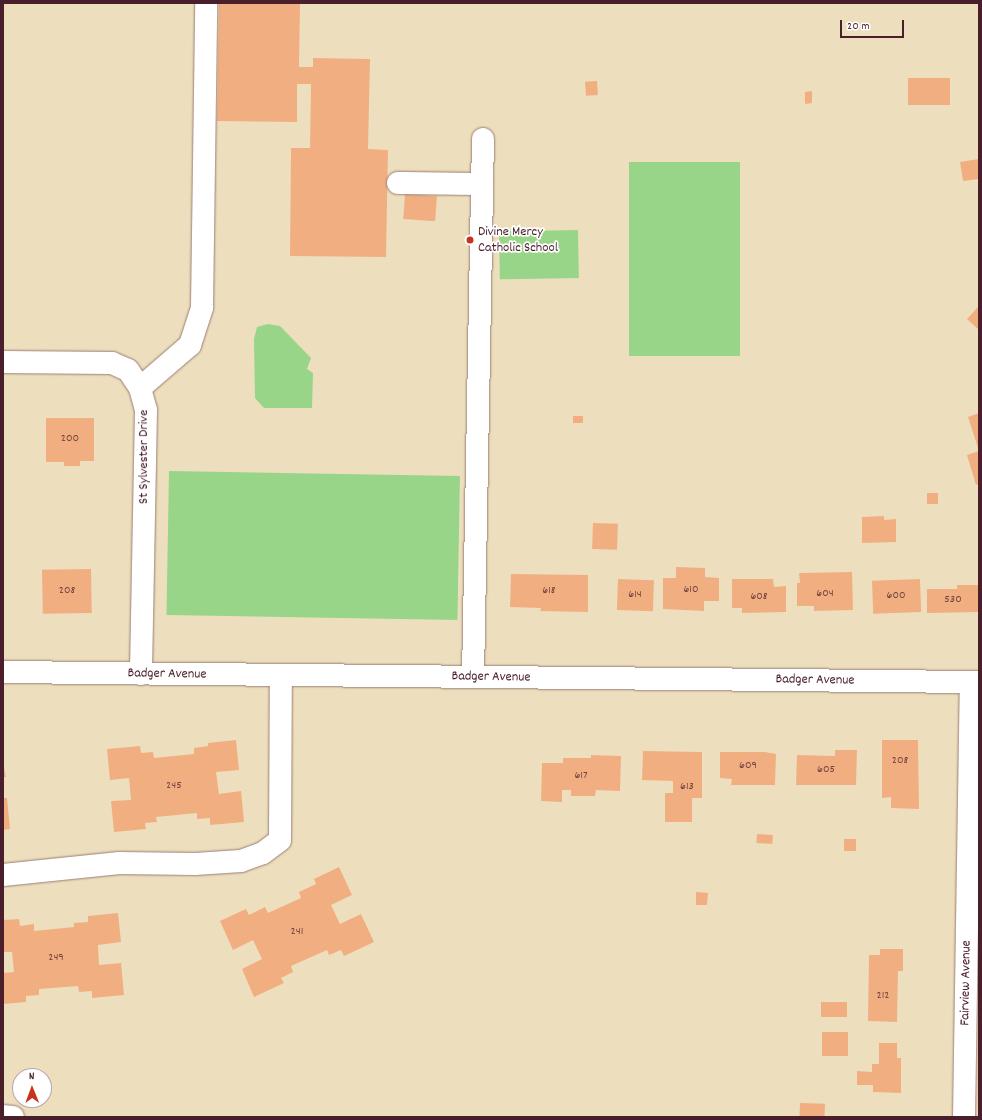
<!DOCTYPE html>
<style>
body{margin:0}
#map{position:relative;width:982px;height:1120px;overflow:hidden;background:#eddfbe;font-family:Dekko,sans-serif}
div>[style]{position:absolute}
.green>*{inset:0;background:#99d589;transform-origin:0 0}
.building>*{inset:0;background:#f1af81;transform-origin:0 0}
.roads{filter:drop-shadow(0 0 1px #9c7f74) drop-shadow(0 0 1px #9c7f74)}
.minor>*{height:22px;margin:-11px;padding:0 11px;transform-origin:11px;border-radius:11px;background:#fff}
.dots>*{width:11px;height:11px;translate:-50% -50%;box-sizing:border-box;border:2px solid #fff;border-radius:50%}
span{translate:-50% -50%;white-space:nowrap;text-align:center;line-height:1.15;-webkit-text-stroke:3.5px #fff;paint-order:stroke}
.number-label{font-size:12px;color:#744340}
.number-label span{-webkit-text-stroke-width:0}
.poi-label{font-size:14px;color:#4a1f2b}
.left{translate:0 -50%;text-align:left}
.street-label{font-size:14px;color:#4a1f2b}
.frame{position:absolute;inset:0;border:4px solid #4a1f2b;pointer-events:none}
.north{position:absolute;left:12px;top:1068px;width:40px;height:40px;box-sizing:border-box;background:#fff;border:1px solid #b7a5aa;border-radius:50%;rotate:359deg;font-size:11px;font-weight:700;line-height:16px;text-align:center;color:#4a1f2b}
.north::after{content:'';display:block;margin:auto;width:14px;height:18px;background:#c8321e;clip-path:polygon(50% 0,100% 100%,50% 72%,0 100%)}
.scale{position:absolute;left:840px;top:20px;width:64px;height:18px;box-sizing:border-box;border:2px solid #4a1f2b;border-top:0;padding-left:5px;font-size:12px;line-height:14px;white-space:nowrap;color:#4a1f2b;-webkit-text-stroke:3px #fff;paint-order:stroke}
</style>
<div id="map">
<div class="green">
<div style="left:629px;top:162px;width:111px;height:194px"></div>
<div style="left:578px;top:230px;width:48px;height:79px;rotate:89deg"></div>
<div style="clip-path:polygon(268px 324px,280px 326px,311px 358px,307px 369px,313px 373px,312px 408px,264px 408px,255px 398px,254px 339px,257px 327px)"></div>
<div style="left:169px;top:471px;width:291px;height:144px;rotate:1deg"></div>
</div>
<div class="building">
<div style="clip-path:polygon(219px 3px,300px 3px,299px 67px,313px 67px,313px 58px,370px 59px,368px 149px,388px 150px,386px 257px,290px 256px,291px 148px,310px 148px,311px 84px,297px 84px,297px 122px,217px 121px)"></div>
<div style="left:908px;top:78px;width:42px;height:27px"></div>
<div style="left:597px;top:81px;width:14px;height:12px;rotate:86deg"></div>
<div style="clip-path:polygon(812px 91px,812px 103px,805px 104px,805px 92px)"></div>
<div style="clip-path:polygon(979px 159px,979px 179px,963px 181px,960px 162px)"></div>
<div style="left:405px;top:194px;width:32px;height:25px;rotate:4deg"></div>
<div style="clip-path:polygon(979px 306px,979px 330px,967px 319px)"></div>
<div style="clip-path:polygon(979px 413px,979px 484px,976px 485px,967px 455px,979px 451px,968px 417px)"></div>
<div style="left:573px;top:416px;width:10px;height:7px"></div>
<div style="clip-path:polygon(46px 418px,94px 418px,94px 461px,80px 461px,80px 466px,64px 466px,64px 462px,46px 462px)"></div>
<div style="left:927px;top:493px;width:11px;height:11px"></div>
<div style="clip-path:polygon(884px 516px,884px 520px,896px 519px,896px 542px,862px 543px,862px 517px)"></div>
<div style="left:593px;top:523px;width:25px;height:26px;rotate:2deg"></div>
<div style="clip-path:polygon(676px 567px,705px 568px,705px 577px,719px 578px,719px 601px,704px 601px,704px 611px,663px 609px,663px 578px,676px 578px)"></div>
<div style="left:91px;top:569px;width:44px;height:49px;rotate:89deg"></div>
<div style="clip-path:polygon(852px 572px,853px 610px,814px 611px,814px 606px,797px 606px,797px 583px,800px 583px,799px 573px)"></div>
<div style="clip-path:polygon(511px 574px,588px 575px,588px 612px,540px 611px,541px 608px,510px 607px)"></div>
<div style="left:618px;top:579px;width:36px;height:31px;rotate:2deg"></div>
<div style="clip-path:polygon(732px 579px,773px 579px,774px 587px,786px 586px,786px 612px,742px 613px,742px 608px,732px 608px)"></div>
<div style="left:920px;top:579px;width:33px;height:48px;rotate:88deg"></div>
<div style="clip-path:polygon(957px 585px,979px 585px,979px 612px,927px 613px,927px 589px,957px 589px)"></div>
<div style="clip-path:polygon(236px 740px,239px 770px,216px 772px,219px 794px,241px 791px,244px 822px,210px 825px,210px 818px,197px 819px,197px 813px,156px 817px,157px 822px,145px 823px,146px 829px,114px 832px,111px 801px,131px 800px,129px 778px,110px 780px,107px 749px,140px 746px,141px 753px,153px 752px,154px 758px,194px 754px,194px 748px,208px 746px,208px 743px)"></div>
<div style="clip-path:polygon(882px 740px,918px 740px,919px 809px,891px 808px,891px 797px,882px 798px)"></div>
<div style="clip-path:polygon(835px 750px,857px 750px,856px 785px,796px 785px,797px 755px,835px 756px)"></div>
<div style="clip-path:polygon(643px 751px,702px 752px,702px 798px,692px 798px,692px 822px,665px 822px,665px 793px,673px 793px,673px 781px,642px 780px)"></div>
<div style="clip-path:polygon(720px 752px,765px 752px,776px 754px,775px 785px,731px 785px,732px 779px,720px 778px)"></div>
<div style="clip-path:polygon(591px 755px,621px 756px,620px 791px,596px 790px,595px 796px,571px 796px,571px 790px,562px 790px,562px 802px,541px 801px,542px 763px,563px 763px,563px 758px,591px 758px)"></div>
<div style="clip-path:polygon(3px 763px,6px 777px,3px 777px)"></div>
<div style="clip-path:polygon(3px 798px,7px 798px,10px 829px,3px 830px)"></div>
<div style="left:757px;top:834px;width:16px;height:9px;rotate:4deg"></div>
<div style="left:844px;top:839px;width:12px;height:12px"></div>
<div style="clip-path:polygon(339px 867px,352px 895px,331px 905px,340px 924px,361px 914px,374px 942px,344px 956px,341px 950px,329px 955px,327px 950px,291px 966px,293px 972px,281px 978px,284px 983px,254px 997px,242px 969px,262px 959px,253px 940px,233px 950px,220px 921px,246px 909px,249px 915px,265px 907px,268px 913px,301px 898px,299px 892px,316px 884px,314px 879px)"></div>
<div style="clip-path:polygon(696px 892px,708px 893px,707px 905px,696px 905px)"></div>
<div style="clip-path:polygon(118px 913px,121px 942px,98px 945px,99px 965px,121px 963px,124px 995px,92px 998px,92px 991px,79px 992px,78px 986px,39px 989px,39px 995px,26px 996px,26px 1002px,3px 1004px,3px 973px,14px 972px,12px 952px,3px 952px,3px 920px,19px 919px,20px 926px,34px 924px,34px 931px,74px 927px,74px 923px,88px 922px,88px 916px)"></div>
<div style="clip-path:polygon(880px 949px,903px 949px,903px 971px,898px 971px,897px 1022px,868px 1021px,869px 955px,880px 955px)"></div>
<div style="left:821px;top:1002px;width:26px;height:15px"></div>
<div style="left:822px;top:1032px;width:26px;height:24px"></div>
<div style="clip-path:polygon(879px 1043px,897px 1043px,897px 1058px,901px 1058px,901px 1093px,873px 1092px,873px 1085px,857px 1085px,857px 1071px,872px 1072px,872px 1064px,879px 1064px)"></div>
<div style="left:800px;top:1103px;width:25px;height:14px;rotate:2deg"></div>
</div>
<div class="roads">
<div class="minor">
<div style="left:398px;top:183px;width:84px;rotate:0.7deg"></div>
<div style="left:3px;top:362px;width:109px;rotate:0.5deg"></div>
<div style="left:112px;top:363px;width:17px;rotate:24deg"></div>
<div style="left:128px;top:370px;width:22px;rotate:56deg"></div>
<div style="left:140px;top:388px;width:23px;rotate:75deg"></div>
<div style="left:146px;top:410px;width:264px;rotate:91.1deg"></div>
<div style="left:140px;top:388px;width:66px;rotate:-40.7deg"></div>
<div style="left:190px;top:345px;width:40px;rotate:-72deg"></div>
<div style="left:202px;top:307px;width:304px;rotate:-89.2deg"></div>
<div style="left:3px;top:672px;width:976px;rotate:0.59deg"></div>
<div style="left:473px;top:677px;width:538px;rotate:-88.94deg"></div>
<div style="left:3px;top:875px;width:117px;rotate:-5.9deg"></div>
<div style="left:119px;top:863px;width:76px;rotate:0.8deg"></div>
<div style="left:195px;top:864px;width:46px;rotate:-3.7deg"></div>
<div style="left:241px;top:861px;width:23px;rotate:-20deg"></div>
<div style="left:263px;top:853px;width:21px;rotate:-37deg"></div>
<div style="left:280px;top:840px;width:165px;rotate:-89.7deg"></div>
<div style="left:3px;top:1116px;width:10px;rotate:6deg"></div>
<div style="left:964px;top:1117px;width:435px;rotate:-89.1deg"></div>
</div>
</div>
<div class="dots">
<div style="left:470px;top:240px;background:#c8321e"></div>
</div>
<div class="number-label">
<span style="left:70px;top:439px">200</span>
<span style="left:691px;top:590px">610</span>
<span style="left:67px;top:591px">208</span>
<span style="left:549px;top:591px">618</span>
<span style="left:825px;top:594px">604</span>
<span style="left:635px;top:595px">614</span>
<span style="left:896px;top:596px">600</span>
<span style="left:759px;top:597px">608</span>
<span style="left:953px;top:600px">530</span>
<span style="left:900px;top:761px">208</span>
<span style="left:748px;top:766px">609</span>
<span style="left:826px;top:770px">605</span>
<span style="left:581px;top:776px">617</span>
<span style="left:174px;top:786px">245</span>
<span style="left:687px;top:787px">613</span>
<span style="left:297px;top:932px">241</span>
<span style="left:56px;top:958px">249</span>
<span style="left:883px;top:996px">212</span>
</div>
<div class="poi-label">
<span class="left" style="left:478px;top:240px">Divine Mercy<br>Catholic School</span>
</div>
<div class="street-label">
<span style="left:144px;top:457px;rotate:-90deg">St Sylvester Drive</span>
<span style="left:167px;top:674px;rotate:1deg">Badger Avenue</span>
<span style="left:491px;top:677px;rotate:1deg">Badger Avenue</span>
<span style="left:815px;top:680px;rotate:1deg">Badger Avenue</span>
<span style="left:966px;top:983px;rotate:-89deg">Fairview Avenue</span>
</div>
<div class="frame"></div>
<div class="north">N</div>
<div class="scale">20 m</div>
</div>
